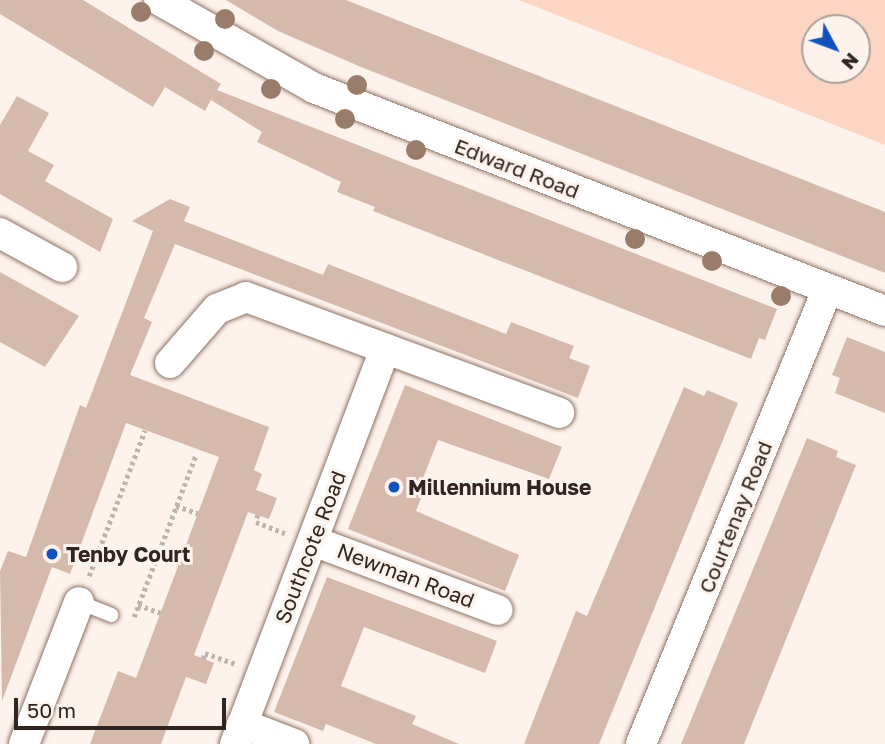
<!DOCTYPE html>
<style>
body{margin:0}
#map{position:relative;width:885px;height:744px;overflow:hidden;background:#fef2ec;font-family:"Golos Text",sans-serif}
div>[style]{position:absolute}
.green>*{inset:0;background:#fcd6c2}
.building>*{inset:0;background:#d5baac}
.path>*{height:4.5px;margin-top:-2.25px;transform-origin:0;background:repeating-linear-gradient(90deg,#bfb3ad 0 3.5px,transparent 0 7px)}
.roads{filter:drop-shadow(0 0 2px #8c7366) drop-shadow(0 0 2px #8c7366)}
.service>*{height:14px;margin:-7px;padding:0 7px;transform-origin:7px;border-radius:7px;background:#fff}
.minor>*{height:30px;margin:-15px;padding:0 15px;transform-origin:15px;border-radius:15px;background:#fff}
.trees>*{width:20px;height:20px;margin:-10px;border-radius:50%;background:#997c6a}
.dots>*{width:19px;height:19px;translate:-50% -50%;box-sizing:border-box;border:4px solid #fef2ec;border-radius:50%}
span{translate:-50% -50%;white-space:nowrap;text-align:center;line-height:1.15;-webkit-text-stroke:6px #fef2ec;paint-order:stroke}
.street-label{font-size:21px;color:#302520}
.poi-label{font-size:21px;color:#302520;font-weight:700}
.left{translate:0 -50%;text-align:left}
.north{position:absolute;left:801px;top:14px;width:70px;height:70px;box-sizing:border-box;background:#fef2ec;border:2px solid #aca09a;border-radius:50%;rotate:131deg;font-size:19px;font-weight:700;line-height:28px;text-align:center;color:#302520}
.north::after{content:'';display:block;margin:auto;width:24px;height:32px;background:#1153be;clip-path:polygon(50% 0,100% 100%,50% 72%,0 100%)}
.scale{position:absolute;left:14px;top:698px;width:212px;height:32px;box-sizing:border-box;border:4px solid #302520;border-top:0;padding-left:9px;font-size:21px;line-height:24px;white-space:nowrap;color:#302520;-webkit-text-stroke:5px #fef2ec;paint-order:stroke}
</style>
<div id="map">
<div class="green">
<div style="clip-path:polygon(evenodd,519px 0,885px 0,885px 145px,519px 0,815px 28px,857px 28px,857px 70px,815px 70px,815px 28px)"></div>
</div>
<div class="building">
<div style="clip-path:polygon(0 0,83px 0,221px 84px,217px 90px,777px 309px,765px 340px,759px 338px,751px 359px,373px 211px,375px 207px,337px 192px,341px 182px,257px 142px,262px 132px,211px 100px,213px 96px,205px 111px,165px 87px,153px 107px,0 14px)"></div>
<div style="clip-path:polygon(226px 0,346px 0,885px 212px,885px 273px,361px 67px,278px 31px)"></div>
<div style="clip-path:polygon(17px 96px,49px 113px,28px 151px,54px 165px,45px 181px,113px 219px,100px 252px,0 194px,0 125px)"></div>
<div style="clip-path:polygon(170px 199px,190px 207px,184px 221px,323px 275px,328px 264px,506px 334px,511px 322px,574px 346px,569px 358px,590px 366px,578px 398px,175px 244px,144px 318px,152px 322px,130px 375px,269px 427px,254px 470px,262px 474px,256px 490px,277px 498px,269px 519px,248px 512px,194px 655px,214px 663px,206px 684px,186px 677px,161px 744px,90px 744px,118px 671px,136px 678px,219px 457px,126px 423px,70px 574px,52px 567px,2px 701px,0 571px,8px 551px,26px 557px,80px 405px,86px 408px,153px 231px,132px 221px)"></div>
<div style="clip-path:polygon(0 272px,79px 316px,45px 367px,0 342px)"></div>
<div style="clip-path:polygon(847px 337px,885px 352px,885px 413px,835px 393px,840px 378px,832px 375px)"></div>
<div style="clip-path:polygon(405px 385px,562px 447px,549px 479px,438px 440px,420px 486px,425px 488px,416px 511px,519px 555px,505px 591px,348px 529px)"></div>
<div style="clip-path:polygon(684px 387px,704px 396px,707px 390px,738px 403px,599px 744px,524px 744px,576px 611px,587px 616px)"></div>
<div style="clip-path:polygon(807px 438px,838px 451px,836px 457px,856px 465px,744px 744px,681px 744px)"></div>
<div style="clip-path:polygon(327px 577px,497px 641px,485px 673px,364px 627px,341px 686px,416px 716px,412px 724px,459px 744px,376px 744px,326px 724px,323px 731px,274px 712px)"></div>
</div>
<div class="path">
<div style="left:176px;top:506px;width:23px;rotate:18deg"></div>
<div style="left:258px;top:515px;width:7px;rotate:106deg"></div>
<div style="left:256px;top:522px;width:31px;rotate:21deg"></div>
<div style="left:89px;top:576px;width:156px;rotate:-69deg"></div>
<div style="left:138px;top:605px;width:24px;rotate:19deg"></div>
<div style="left:134px;top:617px;width:173px;rotate:-69.1deg"></div>
<div style="left:203px;top:659px;width:6px;rotate:-72deg"></div>
<div style="left:205px;top:653px;width:35px;rotate:20deg"></div>
</div>
<div class="roads">
<div class="service">
<div style="left:79px;top:602px;width:35px;rotate:22deg"></div>
</div>
<div class="minor">
<div style="left:159px;top:0;width:178px;rotate:29.6deg"></div>
<div style="left:314px;top:88px;width:613px;rotate:21.33deg"></div>
<div style="left:0;top:233px;width:71px;rotate:28.7deg"></div>
<div style="left:170px;top:363px;width:72px;rotate:-49deg"></div>
<div style="left:217px;top:309px;width:31px;rotate:-22deg"></div>
<div style="left:246px;top:297px;width:334px;rotate:20.3deg"></div>
<div style="left:313px;top:541px;width:197px;rotate:20.5deg"></div>
<div style="left:242px;top:724px;width:56px;rotate:21deg"></div>
<div style="left:24px;top:744px;width:152px;rotate:-68.8deg"></div>
<div style="left:235px;top:744px;width:423px;rotate:-69.2deg"></div>
<div style="left:641px;top:744px;width:492px;rotate:-67.7deg"></div>
</div>
</div>
<div class="trees">
<div style="left:141px;top:12px"></div>
<div style="left:225px;top:19px"></div>
<div style="left:204px;top:51px"></div>
<div style="left:357px;top:85px"></div>
<div style="left:271px;top:89px"></div>
<div style="left:345px;top:119px"></div>
<div style="left:416px;top:150px"></div>
<div style="left:635px;top:239px"></div>
<div style="left:712px;top:261px"></div>
<div style="left:781px;top:296px"></div>
</div>
<div class="dots">
<div style="left:394px;top:487px;background:#1153be"></div>
<div style="left:52px;top:554px;background:#1153be"></div>
</div>
<div class="street-label">
<span style="left:517px;top:168px;rotate:21deg">Edward Road</span>
<span style="left:735px;top:517px;rotate:-68deg">Courtenay Road</span>
<span style="left:310px;top:547px;rotate:-69deg">Southcote Road</span>
<span style="left:406px;top:575px;rotate:21deg">Newman Road</span>
</div>
<div class="poi-label">
<span class="left" style="left:408px;top:487px">Millennium House</span>
<span class="left" style="left:66px;top:554px">Tenby Court</span>
</div>
<div class="north">N</div>
<div class="scale">50 m</div>
</div>
